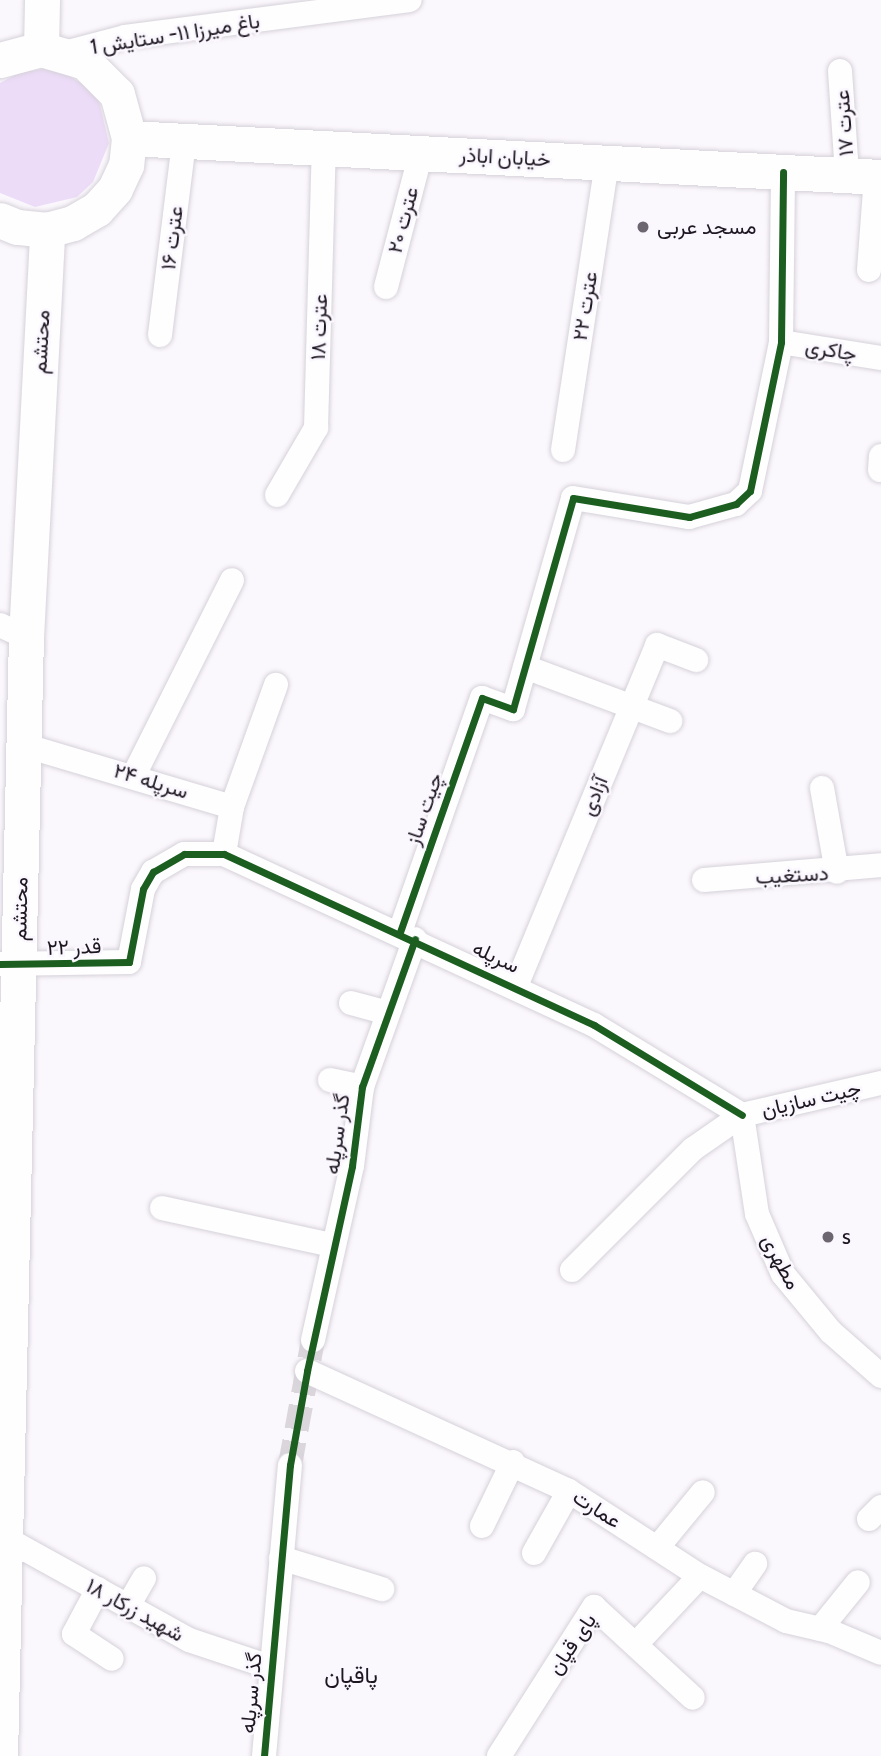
<!DOCTYPE html>
<html>
<head>
<meta charset="utf-8">
<style>
	body { margin:0 }
	#map { position:relative; width:881px; height:1756px; overflow:hidden; background:#fbf8fd; font-family:Cabin,Vazirmatn,sans-serif }
	div>[style] { position:absolute }
	.green>* { inset:0; background:#ecdcf8 }
	.street-tunnel>* { height:24px; margin-top:-12px; transform-origin:0; background:repeating-linear-gradient(90deg,#dad6dc 0 24px,transparent 0 36px) }
	.roads { filter:drop-shadow(0 0 2px #d6d1d9) drop-shadow(0 0 2px #d6d1d9) }
	.street>* { height:24px; margin:-12px; padding:0 12px; transform-origin:12px; border-radius:12px; background:#fefeff }
	.secondary>* { height:35px; margin:-17.5px; padding:0 17.5px; transform-origin:17.5px; border-radius:17.5px; background:#fefeff }
	.cycleway>* { height:7px; margin:-3.5px; padding:0 3.5px; transform-origin:3.5px; border-radius:3.5px; background:#1b5e20 }
	.dots>* { width:19px; height:19px; translate:-50% -50%; box-sizing:border-box; border:4px solid #fbf7fe; border-radius:50% }
	span { translate:-50% -50%; white-space:nowrap; text-align:center; line-height:1.15; -webkit-text-stroke:5px #fbf7fe; paint-order:stroke }
	.street-label { font-size:21px; color:#1d1722 }
	.poi-label { font-size:21px; color:#1d1722 }
	.left { translate:0 -50%; text-align:left }
	.neighbourhood-label { font-size:23px; color:#1d1722 }
</style>
</head>
<body>
<div id="map">
	<div class="green">
		<i style="clip-path:polygon(43px 69px,66px 74px,84px 85px,99px 101px,109px 143px,93px 182px,77px 197px,35px 207px,0 193px,0 83px,19px 73px)"></i>
	</div>
	<div class="street-tunnel">
		<i style="left:290px;top:1465px;width:127px;rotate:-79.6deg"></i>
	</div>
	<div class="roads">
		<div class="street">
			<i style="left:64px;top:53px;width:63px;rotate:-14.7deg"></i>
			<i style="left:125px;top:37px;width:287px;rotate:-7.4deg"></i>
			<i style="left:840px;top:71px;width:104px;rotate:86.1deg"></i>
			<i style="left:869px;top:270px;width:93px;rotate:-85.7deg"></i>
			<i style="left:386px;top:287px;width:138px;rotate:-75.4deg"></i>
			<i style="left:160px;top:335px;width:195px;rotate:-82.9deg"></i>
			<i style="left:781px;top:342px;width:101px;rotate:9.1deg"></i>
			<i style="left:563px;top:450px;width:290px;rotate:-81.3deg"></i>
			<i style="left:880px;top:470px;width:14px;rotate:-86deg"></i>
			<i style="left:277px;top:495px;width:78px;rotate:-59.8deg"></i>
			<i style="left:316px;top:428px;width:280px;rotate:-88.4deg"></i>
			<i style="left:0;top:625px;width:29px;rotate:25deg"></i>
			<i style="left:525px;top:667px;width:155px;rotate:20.4deg"></i>
			<i style="left:23px;top:745px;width:218px;rotate:16.5deg"></i>
			<i style="left:232px;top:807px;width:48px;rotate:99.7deg"></i>
			<i style="left:134px;top:775px;width:218px;rotate:-63.3deg"></i>
			<i style="left:822px;top:788px;width:85px;rotate:79.9deg"></i>
			<i style="left:232px;top:807px;width:130px;rotate:-70.2deg"></i>
			<i style="left:704px;top:880px;width:178px;rotate:-4.8deg"></i>
			<i style="left:400px;top:932px;width:248px;rotate:-70.7deg"></i>
			<i style="left:482px;top:698px;width:33px;rotate:20deg"></i>
			<i style="left:513px;top:709px;width:219px;rotate:-74.1deg"></i>
			<i style="left:573px;top:498px;width:118px;rotate:9.3deg"></i>
			<i style="left:689px;top:517px;width:49px;rotate:-15.5deg"></i>
			<i style="left:736px;top:504px;width:19px;rotate:-43deg"></i>
			<i style="left:750px;top:491px;width:152px;rotate:-78.2deg"></i>
			<i style="left:781px;top:342px;width:170px;rotate:-89.3deg"></i>
			<i style="left:0;top:964px;width:129px;rotate:-0.9deg"></i>
			<i style="left:129px;top:962px;width:74px;rotate:-79.1deg"></i>
			<i style="left:143px;top:889px;width:20px;rotate:-60deg"></i>
			<i style="left:153px;top:872px;width:36px;rotate:-30deg"></i>
			<i style="left:184px;top:854px;width:40px"></i>
			<i style="left:224px;top:854px;width:408px;rotate:24.8deg"></i>
			<i style="left:594px;top:1025px;width:173px;rotate:31.3deg"></i>
			<i style="left:516px;top:986px;width:369px;rotate:-67.5deg"></i>
			<i style="left:657px;top:645px;width:42px;rotate:21deg"></i>
			<i style="left:351px;top:1003px;width:38px;rotate:15deg"></i>
			<i style="left:330px;top:1080px;width:33px;rotate:12deg"></i>
			<i style="left:742px;top:1115px;width:100px;rotate:81.4deg"></i>
			<i style="left:757px;top:1214px;width:65px;rotate:66.6deg"></i>
			<i style="left:783px;top:1274px;width:75px;rotate:50.4deg"></i>
			<i style="left:831px;top:1332px;width:67px;rotate:41.3deg"></i>
			<i style="left:162px;top:1208px;width:174px;rotate:12.3deg"></i>
			<i style="left:572px;top:1270px;width:171px;rotate:-45deg"></i>
			<i style="left:693px;top:1149px;width:60px;rotate:-34.8deg"></i>
			<i style="left:742px;top:1115px;width:143px;rotate:-13deg"></i>
			<i style="left:313px;top:1340px;width:178px;rotate:-77.4deg"></i>
			<i style="left:352px;top:1166px;width:80px;rotate:-82.8deg"></i>
			<i style="left:362px;top:1087px;width:157px;rotate:-70.3deg"></i>
			<i style="left:307px;top:1371px;width:288px;rotate:24.6deg"></i>
			<i style="left:569px;top:1491px;width:156px;rotate:33deg"></i>
			<i style="left:700px;top:1576px;width:97px;rotate:27.6deg"></i>
			<i style="left:786px;top:1621px;width:44px;rotate:13.1deg"></i>
			<i style="left:829px;top:1631px;width:56px;rotate:22.9deg"></i>
			<i style="left:869px;top:1519px;width:17px;rotate:-45deg"></i>
			<i style="left:482px;top:1526px;width:71px;rotate:-64.2deg"></i>
			<i style="left:5px;top:1538px;width:210px;rotate:29deg"></i>
			<i style="left:189px;top:1640px;width:85px;rotate:18.4deg"></i>
			<i style="left:657px;top:1548px;width:72px;rotate:-50.6deg"></i>
			<i style="left:534px;top:1553px;width:71px;rotate:-60.6deg"></i>
			<i style="left:281px;top:1558px;width:106px;rotate:17.1deg"></i>
			<i style="left:98px;top:1589px;width:51px;rotate:118.1deg"></i>
			<i style="left:74px;top:1634px;width:45px;rotate:33.3deg"></i>
			<i style="left:734px;top:1594px;width:37px;rotate:-55deg"></i>
			<i style="left:128px;top:1606px;width:32px;rotate:-60deg"></i>
			<i style="left:820px;top:1629px;width:60px;rotate:-51deg"></i>
			<i style="left:636px;top:1644px;width:93px;rotate:-46.7deg"></i>
			<i style="left:264px;top:1756px;width:292px;rotate:-84.9deg"></i>
			<i style="left:499px;top:1756px;width:177px;rotate:-57.5deg"></i>
			<i style="left:594px;top:1607px;width:134px;rotate:42.6deg"></i>
		</div>
		<div class="secondary">
			<i style="left:41px;top:49px;width:49px;rotate:-88.8deg"></i>
			<i style="left:0;top:60px;width:42px;rotate:-15deg"></i>
			<i style="left:41px;top:49px;width:46px;rotate:16.5deg"></i>
			<i style="left:85px;top:62px;width:45px;rotate:45deg"></i>
			<i style="left:117px;top:94px;width:46px;rotate:74.7deg"></i>
			<i style="left:129px;top:138px;width:27px;rotate:96deg"></i>
			<i style="left:126px;top:165px;width:26px;rotate:115deg"></i>
			<i style="left:115px;top:189px;width:27px;rotate:132deg"></i>
			<i style="left:97px;top:209px;width:28px;rotate:150deg"></i>
			<i style="left:73px;top:223px;width:27px;rotate:165deg"></i>
			<i style="left:47px;top:230px;width:30px;rotate:-174deg"></i>
			<i style="left:17px;top:227px;width:18px;rotate:-158deg"></i>
			<i style="left:129px;top:138px;width:753px;rotate:2.97deg"></i>
			<i style="left:0;top:1756px;width:1119px;rotate:-88.67deg"></i>
			<i style="left:26px;top:637px;width:408px;rotate:-87deg"></i>
		</div>
	</div>
	<div class="cycleway">
		<i style="left:400px;top:932px;width:248px;rotate:-70.7deg"></i>
		<i style="left:482px;top:698px;width:33px;rotate:20deg"></i>
		<i style="left:513px;top:709px;width:219px;rotate:-74.1deg"></i>
		<i style="left:573px;top:498px;width:118px;rotate:9.3deg"></i>
		<i style="left:689px;top:517px;width:49px;rotate:-15.5deg"></i>
		<i style="left:736px;top:504px;width:19px;rotate:-43deg"></i>
		<i style="left:750px;top:491px;width:152px;rotate:-78.2deg"></i>
		<i style="left:781px;top:342px;width:170px;rotate:-89.3deg"></i>
		<i style="left:0;top:964px;width:129px;rotate:-0.9deg"></i>
		<i style="left:129px;top:962px;width:74px;rotate:-79.1deg"></i>
		<i style="left:143px;top:889px;width:20px;rotate:-60deg"></i>
		<i style="left:153px;top:872px;width:36px;rotate:-30deg"></i>
		<i style="left:184px;top:854px;width:40px"></i>
		<i style="left:224px;top:854px;width:408px;rotate:24.8deg"></i>
		<i style="left:594px;top:1025px;width:173px;rotate:31.3deg"></i>
		<i style="left:264px;top:1756px;width:292px;rotate:-84.9deg"></i>
		<i style="left:290px;top:1465px;width:96px;rotate:-79.7deg"></i>
		<i style="left:307px;top:1371px;width:210px;rotate:-77.6deg"></i>
		<i style="left:352px;top:1166px;width:80px;rotate:-82.8deg"></i>
		<i style="left:362px;top:1087px;width:157px;rotate:-70.3deg"></i>
	</div>
	<div class="dots">
		<i style="left:643px;top:227px;background:#6b666f"></i>
		<i style="left:828px;top:1237px;background:#6b666f"></i>
	</div>
	<div class="street-label">
		<span style="left:175px;top:34px;rotate:-9deg">باغ میرزا ۱۱- ستایش 1</span>
		<span style="left:844px;top:123px;rotate:-94deg">عترت ۱۷</span>
		<span style="left:505px;top:157px;rotate:3deg">خیابان اباذر</span>
		<span style="left:403px;top:220px;rotate:-75deg">عترت ۲۰</span>
		<span style="left:172px;top:238px;rotate:-83deg">عترت ۱۶</span>
		<span style="left:585px;top:306px;rotate:-81deg">عترت ۲۲</span>
		<span style="left:319px;top:327px;rotate:-88deg">عترت ۱۸</span>
		<span style="left:41px;top:342px;rotate:-87deg">محتشم</span>
		<span style="left:831px;top:350px;rotate:9deg">چاکری</span>
		<span style="left:151px;top:781px;rotate:17deg">سرپله ۲۴</span>
		<span style="left:594px;top:796px;rotate:-68deg">آزادی</span>
		<span style="left:424px;top:809px;rotate:-71deg">چیت ساز</span>
		<span style="left:792px;top:875px;rotate:-3deg">دستغیب</span>
		<span style="left:20px;top:909px;rotate:-89deg">محتشم</span>
		<span style="left:74px;top:947px;rotate:-2deg">قدر ۲۲</span>
		<span style="left:496px;top:957px;rotate:25deg">سرپله</span>
		<span style="left:811px;top:1099px;rotate:-13deg">چیت سازیان</span>
		<span style="left:337px;top:1134px;rotate:-82deg">گذر سرپله</span>
		<span style="left:781px;top:1262px;rotate:62deg">مطهری</span>
		<span style="left:597px;top:1509px;rotate:33deg">عمارت</span>
		<span style="left:135px;top:1610px;rotate:29deg">شهید زرکار ۱۸</span>
		<span style="left:572px;top:1644px;rotate:-56deg">پای قپان</span>
		<span style="left:251px;top:1693px;rotate:-85deg">گذر سرپله</span>
	</div>
	<div class="poi-label">
		<span class="left" style="left:657px;top:227px">مسجد عربی</span>
		<span class="left" style="left:842px;top:1237px">s</span>
	</div>
	<div class="neighbourhood-label">
		<span style="left:351px;top:1675px">پاقپان</span>
	</div>
</div>
</body>
</html>
